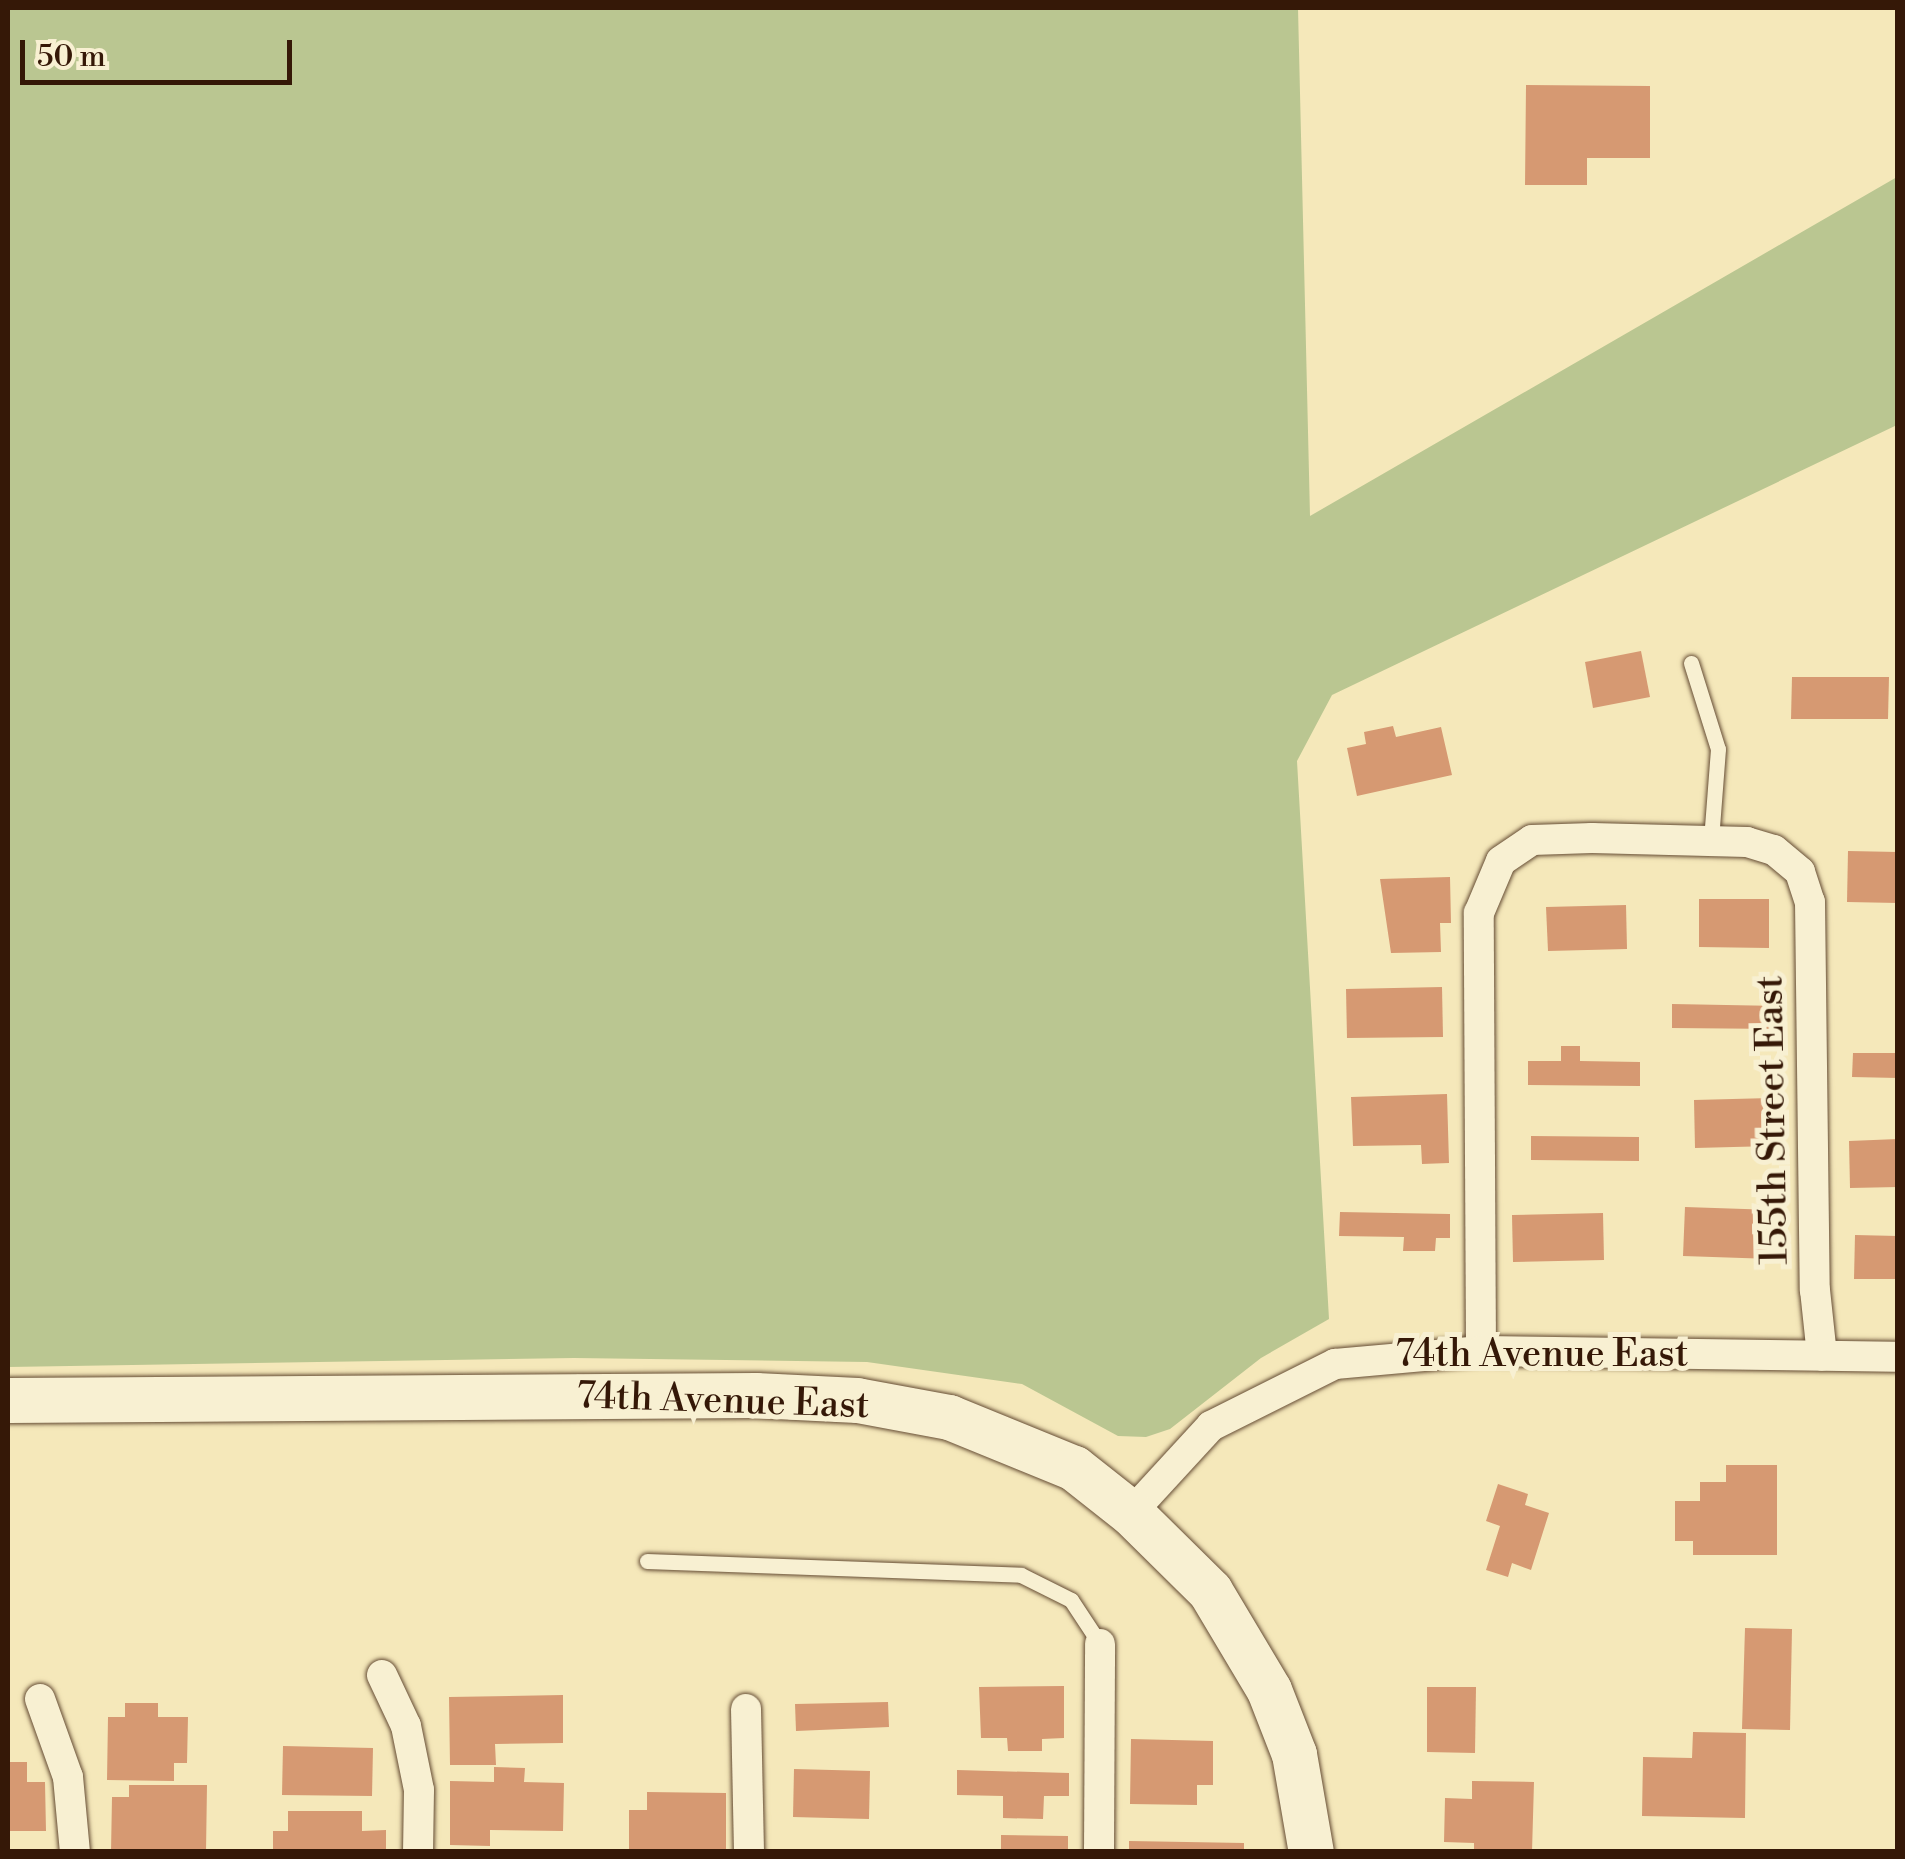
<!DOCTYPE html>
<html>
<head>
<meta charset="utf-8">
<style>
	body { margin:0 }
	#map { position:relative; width:1905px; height:1859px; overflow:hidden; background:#f5e8ba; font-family:"Libre Bodoni",serif }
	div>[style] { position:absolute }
	.green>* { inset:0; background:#bac691 }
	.building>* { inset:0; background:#d69972 }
	.roads { filter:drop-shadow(0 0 2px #654c34) drop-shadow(0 0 2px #654c34) }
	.lane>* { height:15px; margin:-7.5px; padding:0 7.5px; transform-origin:7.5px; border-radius:7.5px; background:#f8f0d2 }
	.street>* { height:30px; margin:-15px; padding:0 15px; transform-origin:15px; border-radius:15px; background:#f8f0d2 }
	.secondary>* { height:45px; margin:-22.5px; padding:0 22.5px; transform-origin:22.5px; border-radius:22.5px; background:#f8f0d2 }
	span { translate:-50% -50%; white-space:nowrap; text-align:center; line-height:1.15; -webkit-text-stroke:10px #f8f0d2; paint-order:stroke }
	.street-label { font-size:38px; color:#351807 }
	.frame { position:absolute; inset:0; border:10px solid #351807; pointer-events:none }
	.scale { position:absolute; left:20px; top:40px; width:272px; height:45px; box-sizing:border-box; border:5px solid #351807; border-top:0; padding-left:12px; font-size:30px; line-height:35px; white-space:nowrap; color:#351807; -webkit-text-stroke:8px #f8f0d2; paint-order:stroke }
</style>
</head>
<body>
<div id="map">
	<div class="green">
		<i style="clip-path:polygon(8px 8px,1298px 8px,1310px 516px,1897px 177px,1897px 425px,1332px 695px,1297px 761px,1329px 1319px,1261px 1358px,1170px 1429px,1146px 1437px,1118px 1436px,1022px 1384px,867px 1362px,574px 1358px,8px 1367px)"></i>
	</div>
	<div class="building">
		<i style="clip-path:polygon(1526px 85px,1650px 86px,1650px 158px,1587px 158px,1587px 185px,1525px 185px)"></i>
		<i style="clip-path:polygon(1641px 651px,1650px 697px,1593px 708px,1585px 662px)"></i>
		<i style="clip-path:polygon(1792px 677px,1889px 677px,1888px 719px,1791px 719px)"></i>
		<i style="clip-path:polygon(1393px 726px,1396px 737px,1441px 727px,1452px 775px,1357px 796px,1347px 748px,1366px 744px,1364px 732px)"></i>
		<i style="clip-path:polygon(1848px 851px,1898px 852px,1898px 903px,1847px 902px)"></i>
		<i style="clip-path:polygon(1450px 877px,1451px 923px,1440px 923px,1441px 952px,1391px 953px,1380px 879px)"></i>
		<i style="clip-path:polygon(1699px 899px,1769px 899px,1769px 948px,1699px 947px)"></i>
		<i style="clip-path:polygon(1626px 905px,1627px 949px,1548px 951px,1546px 907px)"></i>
		<i style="clip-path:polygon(1442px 987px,1443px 1037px,1347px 1038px,1346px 989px)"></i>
		<i style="clip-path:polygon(1672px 1004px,1783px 1006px,1783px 1029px,1672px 1028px)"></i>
		<i style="clip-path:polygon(1561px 1046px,1580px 1046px,1580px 1061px,1640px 1062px,1640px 1086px,1528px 1085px,1528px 1061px,1561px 1061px)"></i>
		<i style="clip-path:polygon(1853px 1053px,1898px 1053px,1898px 1078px,1852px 1077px)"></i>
		<i style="clip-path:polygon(1447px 1094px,1449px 1163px,1422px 1164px,1421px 1145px,1353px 1146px,1351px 1097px)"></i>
		<i style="clip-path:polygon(1771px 1098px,1772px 1146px,1695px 1148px,1694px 1100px)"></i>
		<i style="clip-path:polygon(1531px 1136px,1639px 1137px,1639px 1161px,1531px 1160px)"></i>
		<i style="clip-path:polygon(1898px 1139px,1898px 1187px,1850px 1188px,1849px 1141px)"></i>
		<i style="clip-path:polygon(1685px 1207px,1774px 1210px,1772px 1259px,1683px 1256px)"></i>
		<i style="clip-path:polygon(1340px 1212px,1450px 1214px,1450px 1238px,1436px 1238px,1435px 1251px,1403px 1251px,1404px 1237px,1339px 1236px)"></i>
		<i style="clip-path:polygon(1603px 1213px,1604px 1260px,1513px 1262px,1512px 1215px)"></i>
		<i style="clip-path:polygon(1855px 1235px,1898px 1236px,1898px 1279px,1854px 1279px)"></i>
		<i style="clip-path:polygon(1726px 1465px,1777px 1465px,1777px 1555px,1693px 1555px,1693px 1541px,1675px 1541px,1675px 1501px,1700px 1501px,1700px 1482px,1726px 1482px)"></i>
		<i style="clip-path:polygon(1498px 1484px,1528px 1494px,1525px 1505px,1549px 1513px,1531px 1570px,1512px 1563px,1508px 1577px,1486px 1570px,1500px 1526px,1486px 1521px)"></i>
		<i style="clip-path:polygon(1745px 1628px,1792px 1629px,1790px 1730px,1742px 1729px)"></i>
		<i style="clip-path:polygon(1064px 1686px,1064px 1738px,1042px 1739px,1042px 1751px,1008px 1751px,1007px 1738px,981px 1738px,979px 1687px)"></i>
		<i style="clip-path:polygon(1427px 1687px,1476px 1687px,1475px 1753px,1427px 1752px)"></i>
		<i style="clip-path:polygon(563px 1695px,563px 1743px,495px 1744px,496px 1765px,450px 1765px,449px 1697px)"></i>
		<i style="clip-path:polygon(888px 1702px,889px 1727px,796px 1731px,795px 1704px)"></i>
		<i style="clip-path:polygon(125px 1703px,158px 1703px,158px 1717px,188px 1717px,187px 1763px,174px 1763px,174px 1781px,107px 1780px,108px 1717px,125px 1717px)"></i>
		<i style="clip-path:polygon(1693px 1732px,1746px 1733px,1745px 1818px,1642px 1816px,1643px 1757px,1692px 1758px)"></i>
		<i style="clip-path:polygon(1131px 1739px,1213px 1741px,1213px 1785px,1197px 1785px,1197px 1805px,1130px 1804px)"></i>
		<i style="clip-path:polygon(283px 1746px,373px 1748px,372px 1796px,282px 1795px)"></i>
		<i style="clip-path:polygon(8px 1762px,27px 1762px,27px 1782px,45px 1782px,46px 1831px,8px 1831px)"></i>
		<i style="clip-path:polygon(494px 1767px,525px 1768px,524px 1782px,564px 1783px,563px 1831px,490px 1830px,490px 1846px,450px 1845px,450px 1781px,494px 1782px)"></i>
		<i style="clip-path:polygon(794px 1769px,870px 1771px,869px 1819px,793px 1817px)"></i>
		<i style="clip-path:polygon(957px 1770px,1069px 1773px,1069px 1796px,1044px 1796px,1043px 1819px,1003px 1818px,1003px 1796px,957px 1795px)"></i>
		<i style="clip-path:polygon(1472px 1781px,1534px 1782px,1532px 1852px,1474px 1852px,1474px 1843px,1444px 1842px,1445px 1798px,1472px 1799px)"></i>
		<i style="clip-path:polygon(129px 1785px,207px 1785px,206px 1852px,111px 1852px,112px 1797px,129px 1797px)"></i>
		<i style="clip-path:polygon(647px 1792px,726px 1793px,726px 1852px,629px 1852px,629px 1810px,647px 1810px)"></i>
		<i style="clip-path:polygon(288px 1811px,362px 1811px,362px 1831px,386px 1830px,386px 1852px,273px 1852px,273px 1831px,288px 1831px)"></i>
		<i style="clip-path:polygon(1001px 1835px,1068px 1836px,1068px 1852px,1001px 1852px)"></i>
		<i style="clip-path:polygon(1129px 1841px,1244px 1843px,1244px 1852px,1129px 1852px)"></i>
	</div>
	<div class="roads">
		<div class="lane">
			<i style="left:1691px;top:663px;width:90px;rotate:72.6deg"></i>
			<i style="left:1718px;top:749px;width:92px;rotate:94.4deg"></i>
			<i style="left:647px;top:1561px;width:374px;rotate:2.1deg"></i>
			<i style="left:1021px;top:1575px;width:56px;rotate:26.6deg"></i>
			<i style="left:1071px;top:1600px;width:53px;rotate:56.6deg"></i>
		</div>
		<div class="street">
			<i style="left:1481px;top:1351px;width:438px;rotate:-90.3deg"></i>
			<i style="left:1479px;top:913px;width:56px;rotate:-67.1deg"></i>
			<i style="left:1501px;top:861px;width:37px;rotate:-34deg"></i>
			<i style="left:1532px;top:840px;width:60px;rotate:-1.9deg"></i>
			<i style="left:1592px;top:838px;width:155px;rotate:1.5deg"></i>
			<i style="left:1747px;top:842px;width:28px;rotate:17deg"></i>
			<i style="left:1774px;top:850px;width:34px;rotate:40deg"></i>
			<i style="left:1800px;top:872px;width:32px;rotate:72deg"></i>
			<i style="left:1810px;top:902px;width:388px;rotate:89.3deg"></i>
			<i style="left:1815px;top:1290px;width:66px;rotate:83.9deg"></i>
			<i style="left:1131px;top:1513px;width:118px;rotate:-47.4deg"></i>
			<i style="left:1211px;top:1426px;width:139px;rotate:-26.6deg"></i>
			<i style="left:1335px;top:1364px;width:147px;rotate:-5.1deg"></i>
			<i style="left:1481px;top:1351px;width:417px;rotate:0.8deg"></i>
			<i style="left:382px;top:1675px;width:56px;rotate:64.8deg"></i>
			<i style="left:406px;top:1726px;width:65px;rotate:78.5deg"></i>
			<i style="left:419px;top:1790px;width:62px;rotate:90.9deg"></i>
			<i style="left:40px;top:1699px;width:83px;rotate:70.3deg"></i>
			<i style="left:68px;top:1777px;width:75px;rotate:84.7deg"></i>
			<i style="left:746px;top:1709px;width:143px;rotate:88.8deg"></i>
			<i style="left:1099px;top:1852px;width:208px;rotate:-89.7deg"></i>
		</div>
		<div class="secondary">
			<i style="left:8px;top:1400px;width:748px;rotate:-0.38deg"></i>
			<i style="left:756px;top:1395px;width:101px;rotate:2.8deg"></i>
			<i style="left:857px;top:1400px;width:94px;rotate:10.5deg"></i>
			<i style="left:949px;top:1417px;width:135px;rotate:22.2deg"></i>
			<i style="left:1074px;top:1468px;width:73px;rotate:38.3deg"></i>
			<i style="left:1131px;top:1513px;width:111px;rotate:44.6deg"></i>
			<i style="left:1210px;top:1591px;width:115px;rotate:59.2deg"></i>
			<i style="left:1269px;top:1690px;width:69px;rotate:68.7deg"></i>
			<i style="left:1294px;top:1754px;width:99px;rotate:80.2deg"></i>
		</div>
	</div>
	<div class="street-label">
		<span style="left:1773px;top:1120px;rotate:-91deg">155th Street East</span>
		<span style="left:1542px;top:1355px">74th Avenue East</span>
		<span style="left:723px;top:1401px;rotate:2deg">74th Avenue East</span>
	</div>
	<div class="frame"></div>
	<div class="scale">50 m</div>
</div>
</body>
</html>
